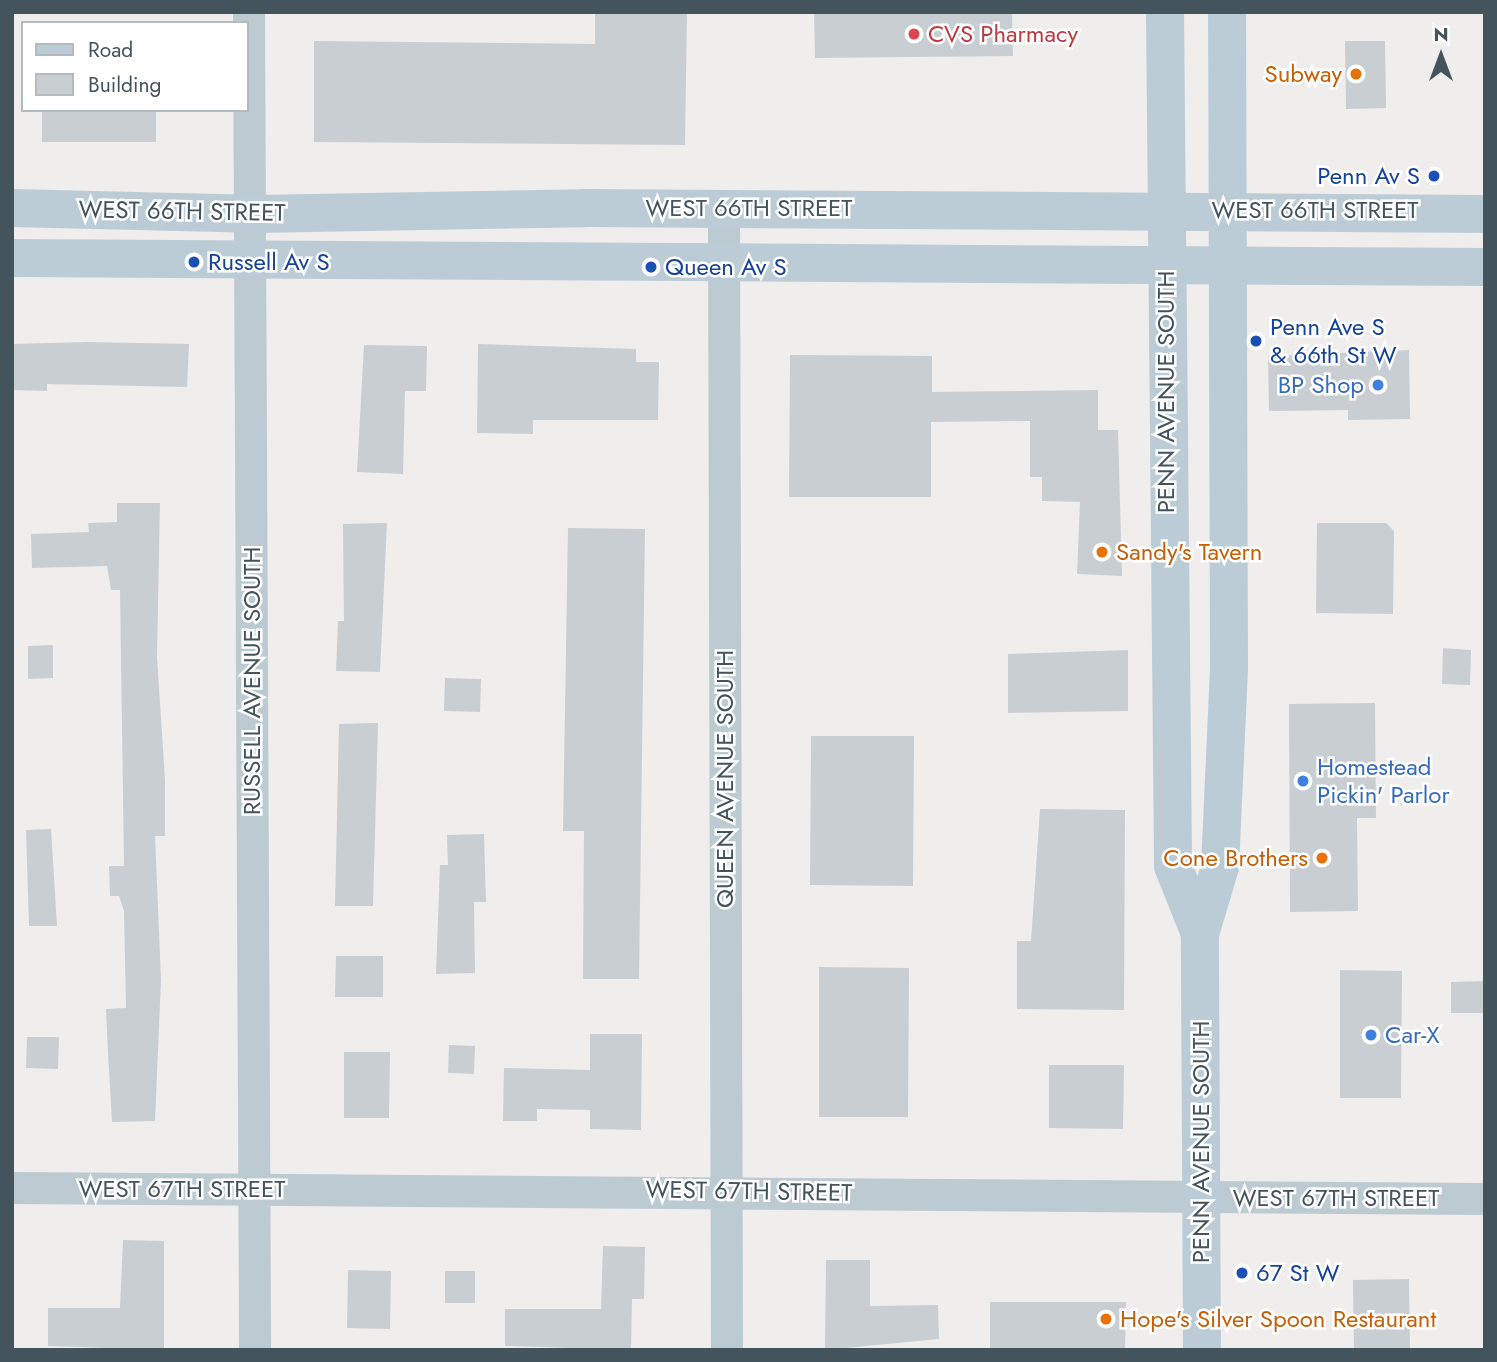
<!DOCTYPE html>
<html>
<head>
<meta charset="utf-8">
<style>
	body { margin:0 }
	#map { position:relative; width:1497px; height:1362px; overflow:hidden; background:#f0eded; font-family:Jost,sans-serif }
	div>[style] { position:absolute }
	.building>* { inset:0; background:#c9ced3 }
	.minor>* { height:32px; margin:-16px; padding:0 16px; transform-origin:16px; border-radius:16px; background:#bccad1 }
	.secondary>* { height:38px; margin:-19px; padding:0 19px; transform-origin:19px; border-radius:19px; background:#bcccd6 }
	.dots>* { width:19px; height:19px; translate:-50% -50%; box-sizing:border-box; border:4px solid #fff; border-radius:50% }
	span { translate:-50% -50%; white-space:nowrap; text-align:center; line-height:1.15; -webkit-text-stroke:5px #fff; paint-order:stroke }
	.health-label { font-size:24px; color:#be3a42 }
	.left { translate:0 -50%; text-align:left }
	.food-label { font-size:24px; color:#c56008 }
	.right { translate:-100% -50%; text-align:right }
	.transit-label { font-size:24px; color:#164399 }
	.street-label { font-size:24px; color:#44545c }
	.shop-label { font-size:24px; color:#366cbe }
	.frame { position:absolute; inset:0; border:14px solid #44545c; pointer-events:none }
	.legend { position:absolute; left:21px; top:21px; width:228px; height:91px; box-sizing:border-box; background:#fff; border:2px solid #b4bbbe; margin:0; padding:9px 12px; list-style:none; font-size:21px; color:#44545c }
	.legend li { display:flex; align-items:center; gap:14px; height:35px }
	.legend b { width:35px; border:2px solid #b4bbbe }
	.north { position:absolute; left:1406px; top:21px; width:70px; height:70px; -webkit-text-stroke:5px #fff; paint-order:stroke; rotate:0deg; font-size:19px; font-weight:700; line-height:28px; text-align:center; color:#44545c }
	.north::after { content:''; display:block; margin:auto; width:24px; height:32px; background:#44545c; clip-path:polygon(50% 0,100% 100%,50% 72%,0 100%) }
</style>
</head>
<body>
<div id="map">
	<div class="building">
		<i style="clip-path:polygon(595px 12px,687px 12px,685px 145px,314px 142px,314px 41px,595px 44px)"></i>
		<i style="clip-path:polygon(814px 12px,1012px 12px,1013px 56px,815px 58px)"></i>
		<i style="clip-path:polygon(1345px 41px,1385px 41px,1386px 108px,1346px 109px)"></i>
		<i style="clip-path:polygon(42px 110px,156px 110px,156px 142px,42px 142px)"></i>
		<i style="clip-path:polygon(88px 342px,189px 344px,187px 387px,47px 384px,47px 391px,12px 390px,12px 344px)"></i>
		<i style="clip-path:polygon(478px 344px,636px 349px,636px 362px,659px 362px,658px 420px,533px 420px,533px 434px,477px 433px)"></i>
		<i style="clip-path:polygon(364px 345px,427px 346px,426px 391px,405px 391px,403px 474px,357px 472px)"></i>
		<i style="clip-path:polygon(1409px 350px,1410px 419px,1348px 420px,1348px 410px,1269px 411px,1268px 356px)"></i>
		<i style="clip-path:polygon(790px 355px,932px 356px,932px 392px,1098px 390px,1098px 430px,1118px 430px,1122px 576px,1077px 574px,1080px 502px,1042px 501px,1042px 477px,1030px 477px,1030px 421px,931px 422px,931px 497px,789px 497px)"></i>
		<i style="clip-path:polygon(117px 503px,160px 503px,157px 657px,165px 780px,165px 836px,155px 836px,161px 980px,155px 1121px,112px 1122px,108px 1053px,106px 1009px,126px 1008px,124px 911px,119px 896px,110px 896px,109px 866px,124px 866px,120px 590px,111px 590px,107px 566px,32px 568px,31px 534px,89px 532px,88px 523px,117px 522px)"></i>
		<i style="clip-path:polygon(387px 523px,380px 672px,336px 671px,338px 621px,344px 621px,343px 524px)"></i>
		<i style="clip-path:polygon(1317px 523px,1386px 523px,1394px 531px,1393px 614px,1316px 613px)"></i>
		<i style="clip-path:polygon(568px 528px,645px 529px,639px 979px,583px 979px,584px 831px,563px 831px)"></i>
		<i style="clip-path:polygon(53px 645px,53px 678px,28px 679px,28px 646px)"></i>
		<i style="clip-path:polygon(1443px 648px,1471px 650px,1470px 685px,1442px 684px)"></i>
		<i style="clip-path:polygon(1128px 650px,1128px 711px,1008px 713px,1008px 654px)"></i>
		<i style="clip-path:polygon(445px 678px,481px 679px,480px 712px,444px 711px)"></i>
		<i style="clip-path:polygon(1375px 703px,1376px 818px,1357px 818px,1358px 911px,1290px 912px,1289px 704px)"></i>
		<i style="clip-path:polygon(378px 723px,373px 906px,335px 906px,339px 724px)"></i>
		<i style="clip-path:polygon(811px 736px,914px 736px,913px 886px,810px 885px)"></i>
		<i style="clip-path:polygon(1040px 809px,1125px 810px,1124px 1010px,1017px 1009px,1017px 941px,1031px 941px)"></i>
		<i style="clip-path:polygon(51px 829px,57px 926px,29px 926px,26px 830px)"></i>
		<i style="clip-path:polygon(484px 834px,486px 902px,474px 902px,475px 973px,436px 974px,440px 865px,448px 865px,447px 835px)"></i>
		<i style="clip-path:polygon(336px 956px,383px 956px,383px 997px,335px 997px)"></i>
		<i style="clip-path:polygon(819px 967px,909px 968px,908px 1117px,819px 1117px)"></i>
		<i style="clip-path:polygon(1340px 970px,1402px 971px,1401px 1098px,1340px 1098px)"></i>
		<i style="clip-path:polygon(1485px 981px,1485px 1013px,1451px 1013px,1451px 982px)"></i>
		<i style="clip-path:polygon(590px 1034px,642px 1034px,641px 1130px,590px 1129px,590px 1110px,537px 1109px,537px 1121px,503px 1121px,504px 1068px,590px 1070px)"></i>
		<i style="clip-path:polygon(27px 1037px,59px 1037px,58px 1069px,26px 1068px)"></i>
		<i style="clip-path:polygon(449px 1045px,475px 1046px,474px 1074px,448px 1073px)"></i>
		<i style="clip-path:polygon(344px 1052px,390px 1052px,389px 1118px,344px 1118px)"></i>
		<i style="clip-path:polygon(1049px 1065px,1124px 1065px,1123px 1129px,1049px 1128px)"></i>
		<i style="clip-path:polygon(123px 1240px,164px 1241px,164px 1350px,48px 1346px,48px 1308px,120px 1308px)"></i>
		<i style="clip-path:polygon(603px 1246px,645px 1247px,644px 1299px,632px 1299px,631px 1350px,505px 1346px,505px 1309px,601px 1309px)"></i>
		<i style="clip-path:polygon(826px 1260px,870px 1260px,870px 1306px,938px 1305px,939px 1339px,825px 1350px)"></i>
		<i style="clip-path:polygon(348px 1270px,391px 1271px,390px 1329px,347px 1328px)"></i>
		<i style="clip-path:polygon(445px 1271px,475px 1271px,475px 1303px,445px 1303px)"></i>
		<i style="clip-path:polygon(1409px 1279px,1410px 1350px,1354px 1350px,1353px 1280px)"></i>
		<i style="clip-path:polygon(990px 1302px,1126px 1302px,1125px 1350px,990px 1350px)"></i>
	</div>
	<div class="minor">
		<i style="left:249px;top:12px;width:1338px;rotate:89.74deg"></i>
		<i style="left:724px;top:208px;width:1142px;rotate:89.85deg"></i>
		<i style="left:12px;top:1188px;width:1473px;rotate:0.43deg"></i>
	</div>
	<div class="secondary">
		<i style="left:1165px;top:12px;width:854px;rotate:89.46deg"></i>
		<i style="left:1173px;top:866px;width:73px;rotate:68.3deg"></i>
		<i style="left:12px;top:208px;width:238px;rotate:1.4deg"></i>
		<i style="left:250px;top:214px;width:336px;rotate:-1deg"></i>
		<i style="left:586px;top:208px;width:899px;rotate:0.38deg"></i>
		<i style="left:12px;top:258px;width:1473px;rotate:0.35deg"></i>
		<i style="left:1202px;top:1350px;width:416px;rotate:-90.3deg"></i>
		<i style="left:1200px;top:934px;width:70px;rotate:-73.4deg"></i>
		<i style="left:1220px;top:867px;width:200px;rotate:-87.4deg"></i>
		<i style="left:1229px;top:667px;width:655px;rotate:-90.17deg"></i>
	</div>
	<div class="dots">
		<i style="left:914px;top:34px;background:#e0444e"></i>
		<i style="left:1356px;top:74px;background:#e8710a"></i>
		<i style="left:1434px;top:176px;background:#1a4fb4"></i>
		<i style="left:194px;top:262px;background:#1a4fb4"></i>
		<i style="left:651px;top:267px;background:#1a4fb4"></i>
		<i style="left:1256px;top:341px;background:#1a4fb4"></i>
		<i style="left:1378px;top:385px;background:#3f7fe0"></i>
		<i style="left:1102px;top:552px;background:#e8710a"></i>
		<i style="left:1303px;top:781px;background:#3f7fe0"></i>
		<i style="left:1322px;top:858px;background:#e8710a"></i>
		<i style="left:1371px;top:1035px;background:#3f7fe0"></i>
		<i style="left:1242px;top:1273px;background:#1a4fb4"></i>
		<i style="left:1106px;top:1319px;background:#e8710a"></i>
	</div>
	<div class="health-label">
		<span class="left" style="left:928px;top:34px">CVS Pharmacy</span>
	</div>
	<div class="food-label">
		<span class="right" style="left:1342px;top:74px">Subway</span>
		<span class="left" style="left:1116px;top:552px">Sandy's Tavern</span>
		<span class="right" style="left:1308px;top:858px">Cone Brothers</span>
		<span class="left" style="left:1120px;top:1319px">Hope's Silver Spoon Restaurant</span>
	</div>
	<div class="transit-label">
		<span class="right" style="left:1420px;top:176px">Penn Av S</span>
		<span class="left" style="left:208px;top:262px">Russell Av S</span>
		<span class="left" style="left:665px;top:267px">Queen Av S</span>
		<span class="left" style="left:1270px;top:341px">Penn Ave S<br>&amp; 66th St W</span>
		<span class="left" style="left:1256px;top:1273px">67 St W</span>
	</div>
	<div class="street-label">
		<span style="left:749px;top:208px">WEST 66TH STREET</span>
		<span style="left:1315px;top:210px">WEST 66TH STREET</span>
		<span style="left:182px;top:211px;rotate:1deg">WEST 66TH STREET</span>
		<span style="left:1166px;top:392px;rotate:-90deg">PENN AVENUE SOUTH</span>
		<span style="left:252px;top:681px;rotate:-90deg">RUSSELL AVENUE SOUTH</span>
		<span style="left:725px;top:779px;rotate:-90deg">QUEEN AVENUE SOUTH</span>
		<span style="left:1201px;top:1142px;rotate:-90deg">PENN AVENUE SOUTH</span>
		<span style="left:182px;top:1189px">WEST 67TH STREET</span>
		<span style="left:749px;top:1191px;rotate:1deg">WEST 67TH STREET</span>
		<span style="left:1336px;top:1198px">WEST 67TH STREET</span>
	</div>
	<div class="shop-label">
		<span class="right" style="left:1364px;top:385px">BP Shop</span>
		<span class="left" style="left:1317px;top:781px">Homestead<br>Pickin' Parlor</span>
		<span class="left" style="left:1385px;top:1035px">Car-X</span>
	</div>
	<div class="frame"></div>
	<ul class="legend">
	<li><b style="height:9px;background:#bcccd6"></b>Road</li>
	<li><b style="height:19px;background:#c9ced3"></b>Building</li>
	</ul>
	<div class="north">N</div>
</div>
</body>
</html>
